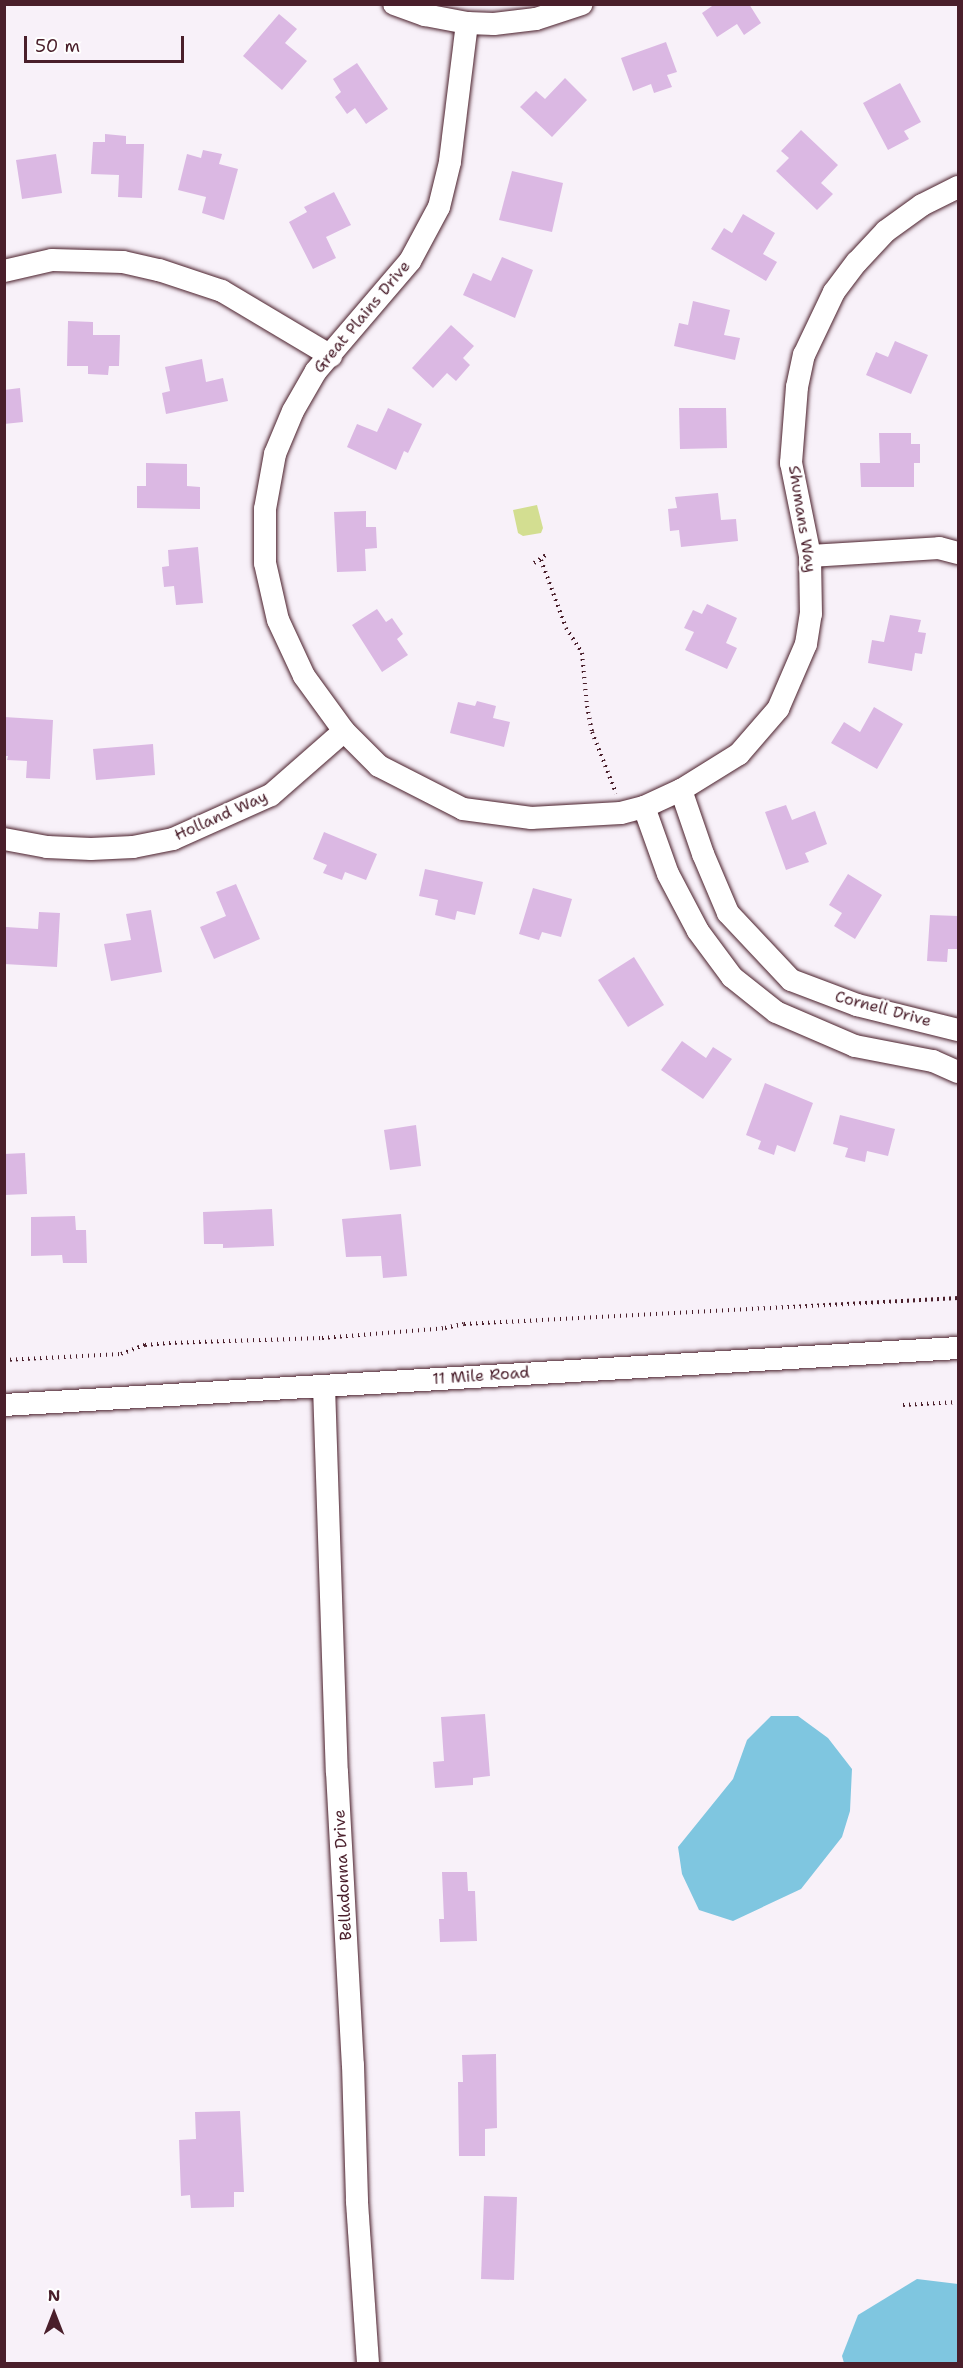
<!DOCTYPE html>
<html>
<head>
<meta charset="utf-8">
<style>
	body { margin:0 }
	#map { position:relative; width:963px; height:2368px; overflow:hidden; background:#f8f1f9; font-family:"Shantell Sans",sans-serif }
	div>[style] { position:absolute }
	.green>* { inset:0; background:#d3de91 }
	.water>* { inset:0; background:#7fc6e0 }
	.building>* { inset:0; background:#dbb8e3 }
	.path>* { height:4px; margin-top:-2px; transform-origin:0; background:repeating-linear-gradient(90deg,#4a1f2b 0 1.5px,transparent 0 6px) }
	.roads { filter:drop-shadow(0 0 2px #4a1f2b) drop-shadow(0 0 2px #4a1f2b) }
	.minor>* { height:22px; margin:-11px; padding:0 11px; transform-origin:11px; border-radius:11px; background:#fff }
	span { translate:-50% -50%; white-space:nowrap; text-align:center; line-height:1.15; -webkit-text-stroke:4.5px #fff; paint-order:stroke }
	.street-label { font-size:16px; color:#4a1f2b }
	.frame { position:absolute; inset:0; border:6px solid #4a1f2b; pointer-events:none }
	.north { position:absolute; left:24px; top:2284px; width:60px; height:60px; -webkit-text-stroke:4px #fff; paint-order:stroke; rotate:0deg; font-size:16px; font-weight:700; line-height:24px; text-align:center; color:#4a1f2b }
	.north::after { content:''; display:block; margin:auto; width:21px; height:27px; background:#4a1f2b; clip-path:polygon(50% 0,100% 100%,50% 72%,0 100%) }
	.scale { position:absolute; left:24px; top:36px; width:160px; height:27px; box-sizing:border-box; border:3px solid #4a1f2b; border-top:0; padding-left:8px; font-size:18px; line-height:21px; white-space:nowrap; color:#4a1f2b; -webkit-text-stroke:4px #fff; paint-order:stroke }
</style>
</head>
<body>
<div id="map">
	<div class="green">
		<i style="clip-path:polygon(537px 505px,543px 528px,541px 533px,523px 536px,518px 533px,513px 510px)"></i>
	</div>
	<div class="water">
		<i style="clip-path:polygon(771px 1716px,798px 1716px,828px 1738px,852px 1769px,850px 1811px,842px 1837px,801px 1889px,733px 1921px,699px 1910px,682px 1874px,678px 1847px,733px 1779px,747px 1740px)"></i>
		<i style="clip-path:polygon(917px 2279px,958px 2284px,958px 2363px,844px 2363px,842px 2356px,858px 2315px)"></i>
	</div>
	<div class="building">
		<i style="clip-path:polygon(715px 4px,749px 4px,761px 23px,744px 35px,737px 24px,717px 37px,702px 13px)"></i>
		<i style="clip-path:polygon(279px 14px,297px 29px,285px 43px,307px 61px,282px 90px,243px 56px)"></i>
		<i style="clip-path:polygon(666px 42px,677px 72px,667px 75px,672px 87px,654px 93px,651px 84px,633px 91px,621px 58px)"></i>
		<i style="clip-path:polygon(357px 63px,388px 109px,366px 124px,355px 108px,347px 114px,335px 97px,341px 92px,333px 79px)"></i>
		<i style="clip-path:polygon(565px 78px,587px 100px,552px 137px,520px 107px,536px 91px,545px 99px)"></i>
		<i style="clip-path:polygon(900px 83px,921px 122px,904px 131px,909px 139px,888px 150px,863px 103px)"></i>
		<i style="clip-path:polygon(801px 130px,838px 165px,821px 183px,833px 194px,817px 210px,776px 171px,789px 158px,781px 151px)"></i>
		<i style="clip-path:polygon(105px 134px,126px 136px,126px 144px,144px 144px,142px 198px,118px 197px,119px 175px,91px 174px,93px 142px,105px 142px)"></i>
		<i style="clip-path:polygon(203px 150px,222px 154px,219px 164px,238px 169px,224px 220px,202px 213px,206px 197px,178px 190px,187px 154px,201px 158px)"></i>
		<i style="clip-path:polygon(56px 154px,62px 193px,22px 199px,16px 160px)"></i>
		<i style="clip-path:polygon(512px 171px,563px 183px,552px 232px,499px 220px)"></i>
		<i style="clip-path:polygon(334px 192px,351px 225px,326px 237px,336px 258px,313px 269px,289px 222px,307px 212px,304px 207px)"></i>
		<i style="clip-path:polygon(743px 214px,775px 233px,763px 254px,777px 262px,766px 281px,711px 249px,724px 228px,732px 233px)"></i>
		<i style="clip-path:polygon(502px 257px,533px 270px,515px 318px,463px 295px,473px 273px,491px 281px)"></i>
		<i style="clip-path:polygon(693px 301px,730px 310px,724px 335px,740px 338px,735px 360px,674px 346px,679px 323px,688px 325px)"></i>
		<i style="clip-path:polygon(68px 321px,93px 322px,93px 335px,120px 335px,119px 366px,109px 366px,108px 375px,88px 374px,88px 366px,67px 366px)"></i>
		<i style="clip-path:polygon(451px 325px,474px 346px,463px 358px,470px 365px,456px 381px,447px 373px,433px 388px,412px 368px)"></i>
		<i style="clip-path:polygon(895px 341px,928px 355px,911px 394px,866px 375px,876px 352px,888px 357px)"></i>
		<i style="clip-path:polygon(202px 359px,206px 382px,223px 378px,228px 401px,166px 414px,162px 393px,170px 391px,165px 367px)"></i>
		<i style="clip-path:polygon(20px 388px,23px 422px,4px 424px,4px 390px)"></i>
		<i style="clip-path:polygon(388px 408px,422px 424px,408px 453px,404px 451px,396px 470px,347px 447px,357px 424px,377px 432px)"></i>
		<i style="clip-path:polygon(679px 408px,726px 408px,727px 448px,680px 449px)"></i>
		<i style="clip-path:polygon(879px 433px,911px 433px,911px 444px,920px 444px,920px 463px,914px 463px,914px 487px,861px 487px,860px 463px,880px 463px)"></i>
		<i style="clip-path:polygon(146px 463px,187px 464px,187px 486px,200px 487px,200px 509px,137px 508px,137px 486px,146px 486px)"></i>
		<i style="clip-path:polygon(718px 493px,721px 520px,736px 519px,738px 541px,681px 547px,679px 530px,670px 531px,668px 509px,677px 508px,675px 497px)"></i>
		<i style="clip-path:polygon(366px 511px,366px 527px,376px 527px,377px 548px,365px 549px,366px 571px,337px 572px,334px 512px)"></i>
		<i style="clip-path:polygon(198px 547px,203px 603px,176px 605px,174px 586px,164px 587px,162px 567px,169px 566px,168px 550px)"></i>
		<i style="clip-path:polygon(707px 604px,737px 618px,726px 643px,737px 648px,727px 669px,685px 650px,694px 632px,684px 628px,693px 610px,702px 614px)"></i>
		<i style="clip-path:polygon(377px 609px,386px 622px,392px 618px,403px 634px,397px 639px,408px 655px,382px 672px,352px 625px)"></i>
		<i style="clip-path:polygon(890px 615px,921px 620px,918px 632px,926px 633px,922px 654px,915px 653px,912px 671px,868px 663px,872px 640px,884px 642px)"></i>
		<i style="clip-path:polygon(477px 701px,496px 706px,493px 718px,510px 722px,504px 747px,450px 733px,458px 702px,475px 706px)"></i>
		<i style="clip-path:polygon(874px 707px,903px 724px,877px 769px,831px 743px,844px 722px,860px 732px)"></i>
		<i style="clip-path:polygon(4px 717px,53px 720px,50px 779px,26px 778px,27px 761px,7px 760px,8px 756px,4px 756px)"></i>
		<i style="clip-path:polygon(153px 744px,155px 775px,96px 780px,93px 749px)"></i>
		<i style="clip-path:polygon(786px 805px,792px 820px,815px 811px,827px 844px,805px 853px,809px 862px,786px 870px,765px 812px)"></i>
		<i style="clip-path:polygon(324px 832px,377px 854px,366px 880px,345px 872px,342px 880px,323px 873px,327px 865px,313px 859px)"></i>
		<i style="clip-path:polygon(425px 869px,483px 882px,475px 915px,457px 911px,455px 920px,435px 915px,438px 900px,419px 896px)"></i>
		<i style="clip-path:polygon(848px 874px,882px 895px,855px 939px,834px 926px,842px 913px,829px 905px)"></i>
		<i style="clip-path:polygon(236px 884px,260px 939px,214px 959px,200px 927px,226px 916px,216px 892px)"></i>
		<i style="clip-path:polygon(533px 888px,572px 899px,561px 937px,542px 932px,539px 940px,519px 934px)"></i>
		<i style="clip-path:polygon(151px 910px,162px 972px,111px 981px,104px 944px,131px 940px,126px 914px)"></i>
		<i style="clip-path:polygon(39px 912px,60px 913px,57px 967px,4px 964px,6px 927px,38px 929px)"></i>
		<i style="clip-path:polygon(930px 915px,958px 916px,958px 949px,948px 949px,947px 962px,927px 961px)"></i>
		<i style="clip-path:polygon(634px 957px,664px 1005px,628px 1027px,598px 980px)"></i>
		<i style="clip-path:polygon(682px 1041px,706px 1058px,713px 1047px,732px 1059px,703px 1099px,661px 1070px)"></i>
		<i style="clip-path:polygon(765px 1083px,813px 1103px,795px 1152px,777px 1145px,774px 1155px,758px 1149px,761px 1141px,746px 1135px)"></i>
		<i style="clip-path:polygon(840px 1115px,895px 1129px,888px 1156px,867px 1151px,865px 1162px,845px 1157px,848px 1148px,833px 1144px)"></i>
		<i style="clip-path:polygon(416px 1125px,421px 1166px,390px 1170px,384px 1130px)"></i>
		<i style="clip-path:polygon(25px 1153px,27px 1194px,4px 1195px,4px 1154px)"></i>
		<i style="clip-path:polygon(272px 1209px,274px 1246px,223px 1248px,223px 1244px,204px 1244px,203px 1212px)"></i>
		<i style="clip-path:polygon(401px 1214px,407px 1276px,383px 1278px,381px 1256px,346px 1257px,342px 1219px)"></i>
		<i style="clip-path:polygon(75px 1216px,76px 1230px,86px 1230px,87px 1263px,63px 1263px,62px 1255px,31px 1256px,31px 1217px)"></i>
		<i style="clip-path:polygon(485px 1714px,490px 1776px,473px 1778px,473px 1785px,435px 1788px,433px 1762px,444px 1761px,441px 1717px)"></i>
		<i style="clip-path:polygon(442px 1872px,467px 1872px,468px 1891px,475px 1891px,477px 1941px,440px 1942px,439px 1919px,444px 1919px)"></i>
		<i style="clip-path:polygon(496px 2054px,497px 2128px,485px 2129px,485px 2156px,459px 2156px,458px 2082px,463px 2082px,462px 2055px)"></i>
		<i style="clip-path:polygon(240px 2111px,244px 2192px,234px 2192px,234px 2207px,191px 2208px,190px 2195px,181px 2196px,179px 2140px,196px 2139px,195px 2112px)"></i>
		<i style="clip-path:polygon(484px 2196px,517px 2197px,514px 2280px,481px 2279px)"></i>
	</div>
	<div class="path">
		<i style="left:541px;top:560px;width:72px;rotate:69.8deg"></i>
		<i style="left:566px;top:628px;width:30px;rotate:57deg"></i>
		<i style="left:582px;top:653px;width:53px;rotate:84.6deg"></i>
		<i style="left:587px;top:706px;width:26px;rotate:79deg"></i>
		<i style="left:592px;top:732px;width:66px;rotate:68.5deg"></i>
		<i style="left:534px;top:563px;width:14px;rotate:-34deg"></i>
		<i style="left:4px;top:1360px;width:117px;rotate:-2.9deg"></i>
		<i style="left:121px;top:1354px;width:26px;rotate:-21deg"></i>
		<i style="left:145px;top:1345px;width:24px;rotate:-5deg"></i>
		<i style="left:169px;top:1343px;width:153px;rotate:-1.9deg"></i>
		<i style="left:322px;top:1338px;width:123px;rotate:-4.6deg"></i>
		<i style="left:445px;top:1328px;width:19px;rotate:-12deg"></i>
		<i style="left:464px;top:1324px;width:495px;rotate:-3deg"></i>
		<i style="left:903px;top:1405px;width:55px;rotate:-3.1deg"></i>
	</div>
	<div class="roads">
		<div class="minor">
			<i style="left:394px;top:4px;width:33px;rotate:20deg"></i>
			<i style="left:425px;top:15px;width:43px;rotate:10.8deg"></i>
			<i style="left:467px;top:23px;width:27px;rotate:2deg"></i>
			<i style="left:494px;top:24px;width:42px;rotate:-6.8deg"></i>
			<i style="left:536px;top:19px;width:48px;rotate:-18.1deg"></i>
			<i style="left:467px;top:23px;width:140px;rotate:97deg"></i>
			<i style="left:450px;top:162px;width:46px;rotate:103.7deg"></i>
			<i style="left:439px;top:207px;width:61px;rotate:118.2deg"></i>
			<i style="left:410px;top:261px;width:145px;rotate:130.5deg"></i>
			<i style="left:316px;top:371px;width:46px;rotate:119.9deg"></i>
			<i style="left:293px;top:411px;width:47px;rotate:112.7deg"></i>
			<i style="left:275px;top:454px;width:56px;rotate:100.3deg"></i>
			<i style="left:265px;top:509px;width:54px;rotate:90deg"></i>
			<i style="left:265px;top:563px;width:58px;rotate:77.2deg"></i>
			<i style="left:278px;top:620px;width:62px;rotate:65.1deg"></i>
			<i style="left:304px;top:676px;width:68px;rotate:54deg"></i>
			<i style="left:344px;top:731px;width:49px;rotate:45deg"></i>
			<i style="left:379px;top:766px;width:94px;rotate:27.1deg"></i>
			<i style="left:463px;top:809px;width:69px;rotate:7.5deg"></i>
			<i style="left:531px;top:818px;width:90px;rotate:-3.2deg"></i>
			<i style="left:621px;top:813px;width:24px;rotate:-15deg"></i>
			<i style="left:644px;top:807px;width:41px;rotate:-24.7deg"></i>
			<i style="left:681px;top:790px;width:68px;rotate:-31.8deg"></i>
			<i style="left:739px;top:754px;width:60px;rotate:-49.1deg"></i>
			<i style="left:778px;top:709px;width:71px;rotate:-66.7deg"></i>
			<i style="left:806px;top:644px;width:30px;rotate:-81deg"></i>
			<i style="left:811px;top:614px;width:58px;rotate:-91deg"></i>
			<i style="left:810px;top:556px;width:95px;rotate:-101.5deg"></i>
			<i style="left:791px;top:463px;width:76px;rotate:-85.5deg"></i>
			<i style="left:797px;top:387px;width:33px;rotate:-78deg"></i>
			<i style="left:804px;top:355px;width:70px;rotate:-64.5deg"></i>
			<i style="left:834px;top:292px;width:38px;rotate:-53deg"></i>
			<i style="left:857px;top:262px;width:42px;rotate:-46.9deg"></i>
			<i style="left:886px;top:231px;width:44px;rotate:-35.8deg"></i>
			<i style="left:922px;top:205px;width:40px;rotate:-26.6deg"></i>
			<i style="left:4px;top:271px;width:49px;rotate:-12.9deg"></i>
			<i style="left:52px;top:260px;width:71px;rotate:1.6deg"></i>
			<i style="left:123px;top:262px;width:37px;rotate:13deg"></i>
			<i style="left:159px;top:270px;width:66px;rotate:18.4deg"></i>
			<i style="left:222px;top:291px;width:127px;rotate:30.8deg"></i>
			<i style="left:810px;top:556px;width:129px;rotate:-3.5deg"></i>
			<i style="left:939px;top:548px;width:20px;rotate:15deg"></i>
			<i style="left:681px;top:790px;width:68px;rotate:71deg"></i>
			<i style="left:703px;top:854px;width:64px;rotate:67deg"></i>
			<i style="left:728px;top:913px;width:92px;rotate:46.8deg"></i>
			<i style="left:791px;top:980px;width:71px;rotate:20.7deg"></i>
			<i style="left:857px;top:1005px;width:104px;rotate:13.9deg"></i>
			<i style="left:644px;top:807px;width:71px;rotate:70.3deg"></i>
			<i style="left:668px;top:874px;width:64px;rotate:62.2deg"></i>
			<i style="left:698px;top:931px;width:57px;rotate:53.5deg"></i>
			<i style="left:732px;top:977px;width:56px;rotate:38.5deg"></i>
			<i style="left:776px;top:1012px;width:86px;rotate:23.3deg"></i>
			<i style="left:855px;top:1046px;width:79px;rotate:10.9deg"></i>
			<i style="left:933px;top:1061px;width:27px;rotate:24deg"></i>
			<i style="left:4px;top:839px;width:44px;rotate:10.5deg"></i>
			<i style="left:47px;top:847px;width:44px;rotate:2.6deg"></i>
			<i style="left:91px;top:849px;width:42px;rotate:-2.7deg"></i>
			<i style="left:133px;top:847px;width:41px;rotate:-11.3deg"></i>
			<i style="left:173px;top:839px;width:107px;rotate:-24.2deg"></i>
			<i style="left:271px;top:795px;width:97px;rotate:-41.2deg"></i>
			<i style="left:324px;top:1386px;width:386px;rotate:88.1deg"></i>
			<i style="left:337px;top:1772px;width:293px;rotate:86.9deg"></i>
			<i style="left:353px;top:2065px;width:137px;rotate:88.3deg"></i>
			<i style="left:357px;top:2202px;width:162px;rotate:86.1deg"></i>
			<i style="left:4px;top:1405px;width:956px;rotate:-3.42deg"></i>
		</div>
	</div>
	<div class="street-label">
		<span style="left:362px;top:317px;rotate:-50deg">Great Plains Drive</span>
		<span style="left:802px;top:519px;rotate:81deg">Shumans Way</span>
		<span style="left:221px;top:816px;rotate:-24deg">Holland Way</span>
		<span style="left:883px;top:1009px;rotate:15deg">Cornell Drive</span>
		<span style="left:481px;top:1376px;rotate:-4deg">11 Mile Road</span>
		<span style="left:343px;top:1875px;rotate:-93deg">Belladonna Drive</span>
	</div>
	<div class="frame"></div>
	<div class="north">N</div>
	<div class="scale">50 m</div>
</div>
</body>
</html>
